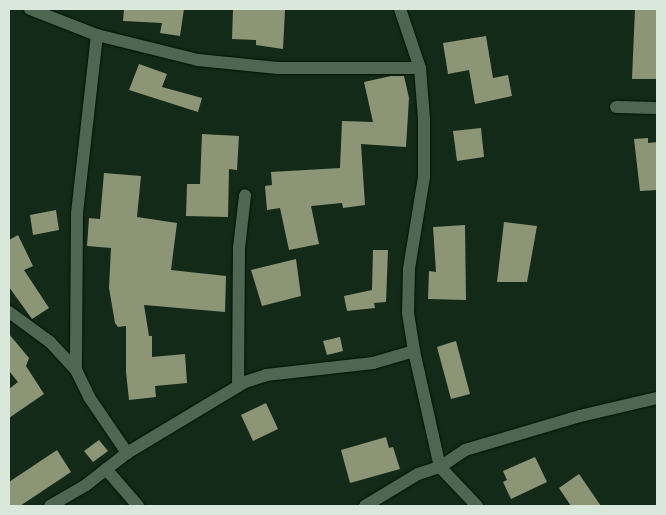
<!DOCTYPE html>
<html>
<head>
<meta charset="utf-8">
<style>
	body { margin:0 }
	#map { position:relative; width:666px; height:515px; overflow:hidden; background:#142a18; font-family:Georgia,serif }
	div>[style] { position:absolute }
	.building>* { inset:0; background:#8d9577 }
	.roads { filter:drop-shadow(0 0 1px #011204) drop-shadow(0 0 1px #011204) }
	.street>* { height:12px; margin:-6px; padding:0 6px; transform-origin:6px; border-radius:6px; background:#4f6752 }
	span { translate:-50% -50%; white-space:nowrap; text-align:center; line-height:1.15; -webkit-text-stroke:5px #071008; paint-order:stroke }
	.frame { position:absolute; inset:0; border:10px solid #dae8dc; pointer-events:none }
</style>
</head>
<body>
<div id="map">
	<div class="building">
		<i style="clip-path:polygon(124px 9px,184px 9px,180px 36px,160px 33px,162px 23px,123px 21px)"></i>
		<i style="clip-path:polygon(233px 9px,285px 10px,283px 49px,256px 45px,256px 40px,232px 39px)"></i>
		<i style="clip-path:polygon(635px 9px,657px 9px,656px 79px,632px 79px)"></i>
		<i style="clip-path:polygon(486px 36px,493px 78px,508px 75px,512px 96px,475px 104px,469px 70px,448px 74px,443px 43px)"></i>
		<i style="clip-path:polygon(139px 64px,167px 74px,162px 87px,202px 98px,198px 112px,129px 90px)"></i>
		<i style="clip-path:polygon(391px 76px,404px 76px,409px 98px,406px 147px,361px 144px,365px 205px,343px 208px,342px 203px,311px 206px,319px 244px,289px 250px,280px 208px,267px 210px,265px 186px,272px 185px,271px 172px,340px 168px,342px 121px,373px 122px,364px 82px)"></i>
		<i style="clip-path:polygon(481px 128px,484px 157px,457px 161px,453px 131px)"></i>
		<i style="clip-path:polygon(202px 134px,239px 136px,237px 170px,229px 169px,228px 217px,186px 216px,187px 184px,200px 184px)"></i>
		<i style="clip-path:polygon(648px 138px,648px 143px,657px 142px,657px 190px,640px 191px,634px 139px)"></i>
		<i style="clip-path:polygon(104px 173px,141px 176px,137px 217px,177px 223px,171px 270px,226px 276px,225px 312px,144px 305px,149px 336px,152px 336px,152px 357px,185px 354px,187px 383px,155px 386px,156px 397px,129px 400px,126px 372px,126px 326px,118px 327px,115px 323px,109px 288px,111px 248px,87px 246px,89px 218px,100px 219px)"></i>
		<i style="clip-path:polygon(56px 210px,59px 230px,33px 235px,30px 215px)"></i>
		<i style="clip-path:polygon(504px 222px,537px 226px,527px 282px,497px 282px)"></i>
		<i style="clip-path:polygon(465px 225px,466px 300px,428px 299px,429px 271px,436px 272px,433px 227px)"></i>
		<i style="clip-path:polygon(18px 235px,33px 266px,24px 270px,49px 308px,32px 319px,9px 287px,9px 240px)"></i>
		<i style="clip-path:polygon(373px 250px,388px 250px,386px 302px,374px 303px,375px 308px,347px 311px,344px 296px,372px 290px)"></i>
		<i style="clip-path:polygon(296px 259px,301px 296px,262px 306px,251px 270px)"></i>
		<i style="clip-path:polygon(9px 334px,29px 358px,26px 366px,44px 394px,9px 418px,9px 389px,18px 382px,9px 371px)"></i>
		<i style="clip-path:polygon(340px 337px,343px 351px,327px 355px,323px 341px)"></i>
		<i style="clip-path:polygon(456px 341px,470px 394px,451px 399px,437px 347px)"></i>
		<i style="clip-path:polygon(266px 403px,278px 429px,253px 441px,241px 415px)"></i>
		<i style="clip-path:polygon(386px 437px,389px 448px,393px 447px,400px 469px,350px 483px,341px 450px)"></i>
		<i style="clip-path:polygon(99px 440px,108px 451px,93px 462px,84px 451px)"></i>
		<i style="clip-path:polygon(57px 450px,71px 472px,20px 506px,9px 506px,9px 482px)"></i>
		<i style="clip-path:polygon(535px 457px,547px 482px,511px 499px,503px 482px,507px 480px,503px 471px)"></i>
		<i style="clip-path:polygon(579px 474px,601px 506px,571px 506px,559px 488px)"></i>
	</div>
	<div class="roads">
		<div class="street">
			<i style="left:30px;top:9px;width:72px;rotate:21.2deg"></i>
			<i style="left:97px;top:35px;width:104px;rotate:13.9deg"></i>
			<i style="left:198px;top:60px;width:80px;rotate:5.7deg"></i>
			<i style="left:278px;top:68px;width:142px"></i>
			<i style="left:400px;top:9px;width:62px;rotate:71.3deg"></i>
			<i style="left:420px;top:68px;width:51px;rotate:85.5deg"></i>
			<i style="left:424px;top:119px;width:58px;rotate:90deg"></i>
			<i style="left:424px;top:177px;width:93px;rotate:99.3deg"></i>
			<i style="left:409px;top:269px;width:44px;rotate:91.3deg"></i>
			<i style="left:408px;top:313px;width:38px;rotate:81deg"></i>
			<i style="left:414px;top:351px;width:119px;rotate:77.4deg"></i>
			<i style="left:440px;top:467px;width:54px;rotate:46.5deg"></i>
			<i style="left:97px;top:35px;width:180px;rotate:96.4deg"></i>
			<i style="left:77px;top:214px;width:156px;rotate:90.4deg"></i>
			<i style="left:76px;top:370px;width:30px;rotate:64deg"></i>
			<i style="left:89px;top:397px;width:68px;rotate:55.8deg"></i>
			<i style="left:127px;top:453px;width:138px;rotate:-31deg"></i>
			<i style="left:245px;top:382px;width:22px;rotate:-18deg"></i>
			<i style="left:266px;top:375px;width:108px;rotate:-6.4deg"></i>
			<i style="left:373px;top:363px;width:43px;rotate:-16.3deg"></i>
			<i style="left:616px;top:107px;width:41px;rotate:1.4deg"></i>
			<i style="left:9px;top:312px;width:51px;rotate:36.2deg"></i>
			<i style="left:50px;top:342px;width:38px;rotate:47deg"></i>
			<i style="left:238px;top:386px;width:138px;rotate:-89.6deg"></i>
			<i style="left:239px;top:248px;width:53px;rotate:-83.5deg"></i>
			<i style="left:106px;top:469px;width:49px;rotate:49.1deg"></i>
			<i style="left:50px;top:506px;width:42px;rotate:-30.3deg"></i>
			<i style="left:86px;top:485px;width:52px;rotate:-38deg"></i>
			<i style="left:365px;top:506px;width:62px;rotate:-31.1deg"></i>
			<i style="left:418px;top:474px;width:23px;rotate:-18deg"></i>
			<i style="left:440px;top:467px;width:30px;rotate:-34deg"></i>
			<i style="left:465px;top:450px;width:120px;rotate:-16.5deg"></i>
			<i style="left:580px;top:416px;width:79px;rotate:-13.2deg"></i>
		</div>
	</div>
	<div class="frame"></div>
</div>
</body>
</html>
